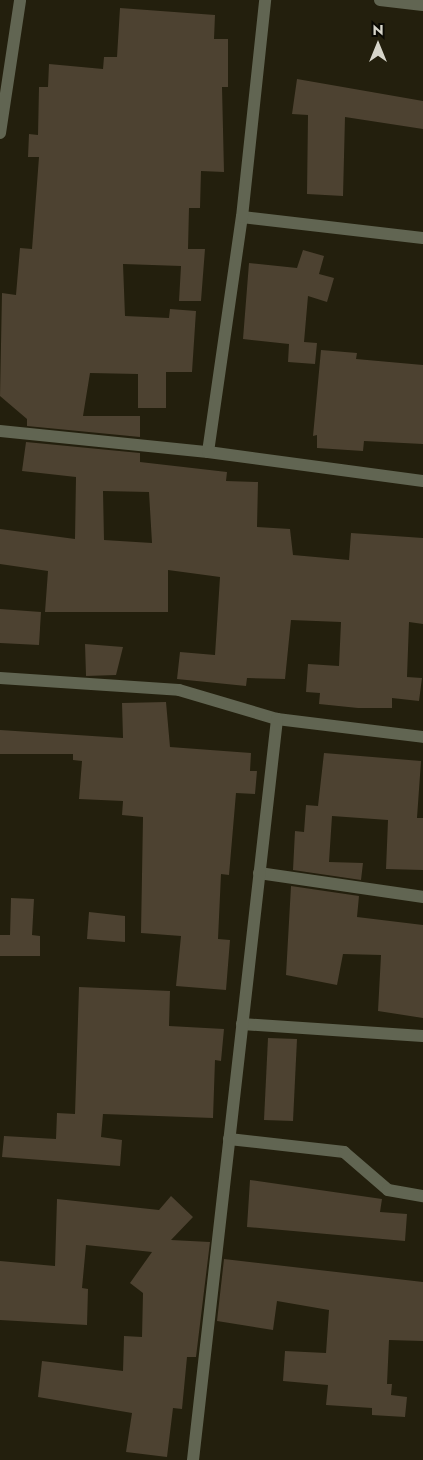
<!DOCTYPE html>
<html>
<head>
<meta charset="utf-8">
<style>
	body { margin:0 }
	#map { position:relative; width:423px; height:1460px; overflow:hidden; background:#231f0d; font-family:Jost,sans-serif }
	div>[style] { position:absolute }
	.building>* { inset:0; background:#4d4231 }
	.minor>* { height:12px; margin:-6px; padding:0 6px; transform-origin:6px; border-radius:6px; background:#616552 }
	span { translate:-50% -50%; white-space:nowrap; text-align:center; line-height:1.15; -webkit-text-stroke:4.5px #0a0903; paint-order:stroke }
	.north { position:absolute; left:353px; top:20px; width:50px; height:50px; -webkit-text-stroke:4px #0a0903; paint-order:stroke; rotate:0deg; font-size:14px; font-weight:700; line-height:20px; text-align:center; color:#d7d5ca }
	.north::after { content:''; display:block; margin:auto; width:18px; height:22px; background:#d7d5ca; clip-path:polygon(50% 0,100% 100%,50% 72%,0 100%) }
</style>
</head>
<body>
<div id="map">
	<div class="building">
		<i style="clip-path:polygon(120px 8px,215px 15px,214px 39px,228px 39px,228px 87px,222px 87px,224px 172px,201px 171px,200px 208px,189px 208px,188px 249px,205px 249px,201px 301px,179px 301px,181px 266px,123px 264px,125px 316px,169px 318px,170px 309px,196px 311px,192px 372px,166px 372px,166px 408px,138px 408px,138px 374px,90px 373px,83px 416px,140px 416px,140px 437px,27px 426px,27px 419px,0 396px,2px 293px,16px 295px,20px 248px,32px 249px,39px 157px,28px 157px,29px 134px,38px 135px,39px 87px,48px 87px,49px 64px,103px 69px,104px 57px,117px 57px)"></i>
		<i style="clip-path:polygon(297px 79px,423px 101px,423px 129px,345px 117px,343px 196px,307px 194px,308px 115px,292px 114px)"></i>
		<i style="clip-path:polygon(303px 250px,324px 256px,319px 274px,334px 278px,327px 302px,308px 296px,304px 342px,317px 343px,315px 364px,288px 362px,289px 344px,243px 339px,249px 263px,297px 268px)"></i>
		<i style="clip-path:polygon(321px 350px,357px 353px,356px 359px,423px 365px,423px 444px,364px 441px,363px 451px,317px 448px,317px 435px,313px 436px)"></i>
		<i style="clip-path:polygon(evenodd,26px 442px,140px 453px,140px 462px,227px 472px,226px 481px,258px 482px,257px 527px,290px 529px,293px 555px,349px 560px,351px 533px,423px 538px,423px 624px,409px 622px,407px 677px,422px 678px,419px 701px,392px 698px,392px 708px,358px 708px,319px 704px,320px 693px,306px 692px,308px 664px,339px 666px,341px 622px,291px 620px,285px 679px,247px 678px,246px 686px,177px 679px,180px 652px,215px 655px,220px 577px,168px 570px,168px 612px,45px 612px,48px 571px,0 564px,0 529px,75px 539px,76px 477px,22px 471px,26px 442px,103px 491px,149px 492px,152px 543px,104px 540px,103px 491px)"></i>
		<i style="clip-path:polygon(0 609px,41px 612px,39px 645px,0 643px)"></i>
		<i style="clip-path:polygon(85px 644px,123px 647px,116px 675px,86px 676px)"></i>
		<i style="clip-path:polygon(166px 702px,170px 747px,251px 753px,250px 771px,257px 771px,255px 794px,236px 793px,229px 875px,221px 874px,218px 939px,230px 940px,226px 990px,176px 986px,181px 936px,141px 933px,143px 817px,122px 815px,123px 801px,79px 799px,82px 761px,73px 760px,73px 754px,0 754px,0 730px,123px 738px,122px 703px)"></i>
		<i style="clip-path:polygon(324px 753px,421px 761px,417px 818px,423px 818px,423px 870px,386px 869px,388px 820px,332px 816px,329px 862px,363px 863px,361px 880px,293px 870px,295px 831px,304px 832px,306px 805px,318px 806px)"></i>
		<i style="clip-path:polygon(291px 886px,359px 896px,357px 917px,423px 925px,423px 1018px,378px 1011px,381px 955px,343px 954px,337px 985px,286px 975px)"></i>
		<i style="clip-path:polygon(11px 898px,34px 899px,32px 935px,40px 936px,40px 956px,0 956px,0 935px,10px 935px)"></i>
		<i style="clip-path:polygon(89px 912px,125px 916px,125px 942px,87px 939px)"></i>
		<i style="clip-path:polygon(79px 987px,170px 991px,169px 1026px,224px 1029px,221px 1061px,215px 1060px,213px 1118px,103px 1114px,101px 1137px,122px 1140px,120px 1166px,2px 1157px,4px 1136px,56px 1139px,57px 1113px,75px 1114px)"></i>
		<i style="clip-path:polygon(268px 1038px,297px 1039px,293px 1121px,264px 1120px)"></i>
		<i style="clip-path:polygon(250px 1180px,382px 1199px,380px 1212px,407px 1214px,405px 1241px,247px 1227px)"></i>
		<i style="clip-path:polygon(171px 1196px,193px 1217px,171px 1240px,210px 1242px,196px 1357px,187px 1357px,182px 1409px,173px 1408px,167px 1457px,126px 1452px,132px 1413px,38px 1397px,42px 1361px,123px 1371px,124px 1336px,142px 1337px,143px 1293px,130px 1283px,152px 1252px,86px 1245px,82px 1288px,88px 1289px,87px 1325px,0 1320px,0 1261px,55px 1266px,57px 1199px,159px 1210px)"></i>
		<i style="clip-path:polygon(224px 1259px,423px 1282px,423px 1341px,389px 1340px,387px 1384px,392px 1384px,391px 1395px,407px 1397px,405px 1417px,372px 1415px,372px 1408px,326px 1405px,328px 1385px,283px 1381px,285px 1351px,326px 1353px,329px 1310px,277px 1301px,273px 1330px,217px 1321px)"></i>
	</div>
	<div class="minor">
		<i style="left:380px;top:0;width:43px;rotate:6.6deg"></i>
		<i style="left:0;top:133px;width:134px;rotate:-81.4deg"></i>
		<i style="left:242px;top:217px;width:182px;rotate:6.6deg"></i>
		<i style="left:0;top:431px;width:209px;rotate:5.8deg"></i>
		<i style="left:208px;top:452px;width:217px;rotate:7.7deg"></i>
		<i style="left:208px;top:452px;width:237px;rotate:-81.8deg"></i>
		<i style="left:242px;top:217px;width:218px;rotate:-83.9deg"></i>
		<i style="left:0;top:678px;width:179px;rotate:3.8deg"></i>
		<i style="left:179px;top:690px;width:102px;rotate:16.5deg"></i>
		<i style="left:277px;top:719px;width:147px;rotate:7deg"></i>
		<i style="left:259px;top:873px;width:166px;rotate:8.3deg"></i>
		<i style="left:242px;top:1024px;width:181px;rotate:3.8deg"></i>
		<i style="left:229px;top:1139px;width:116px;rotate:6.4deg"></i>
		<i style="left:344px;top:1152px;width:58px;rotate:40.8deg"></i>
		<i style="left:388px;top:1190px;width:36px;rotate:10deg"></i>
		<i style="left:193px;top:1460px;width:746px;rotate:-83.53deg"></i>
	</div>
	<div class="north">N</div>
</div>
</body>
</html>
